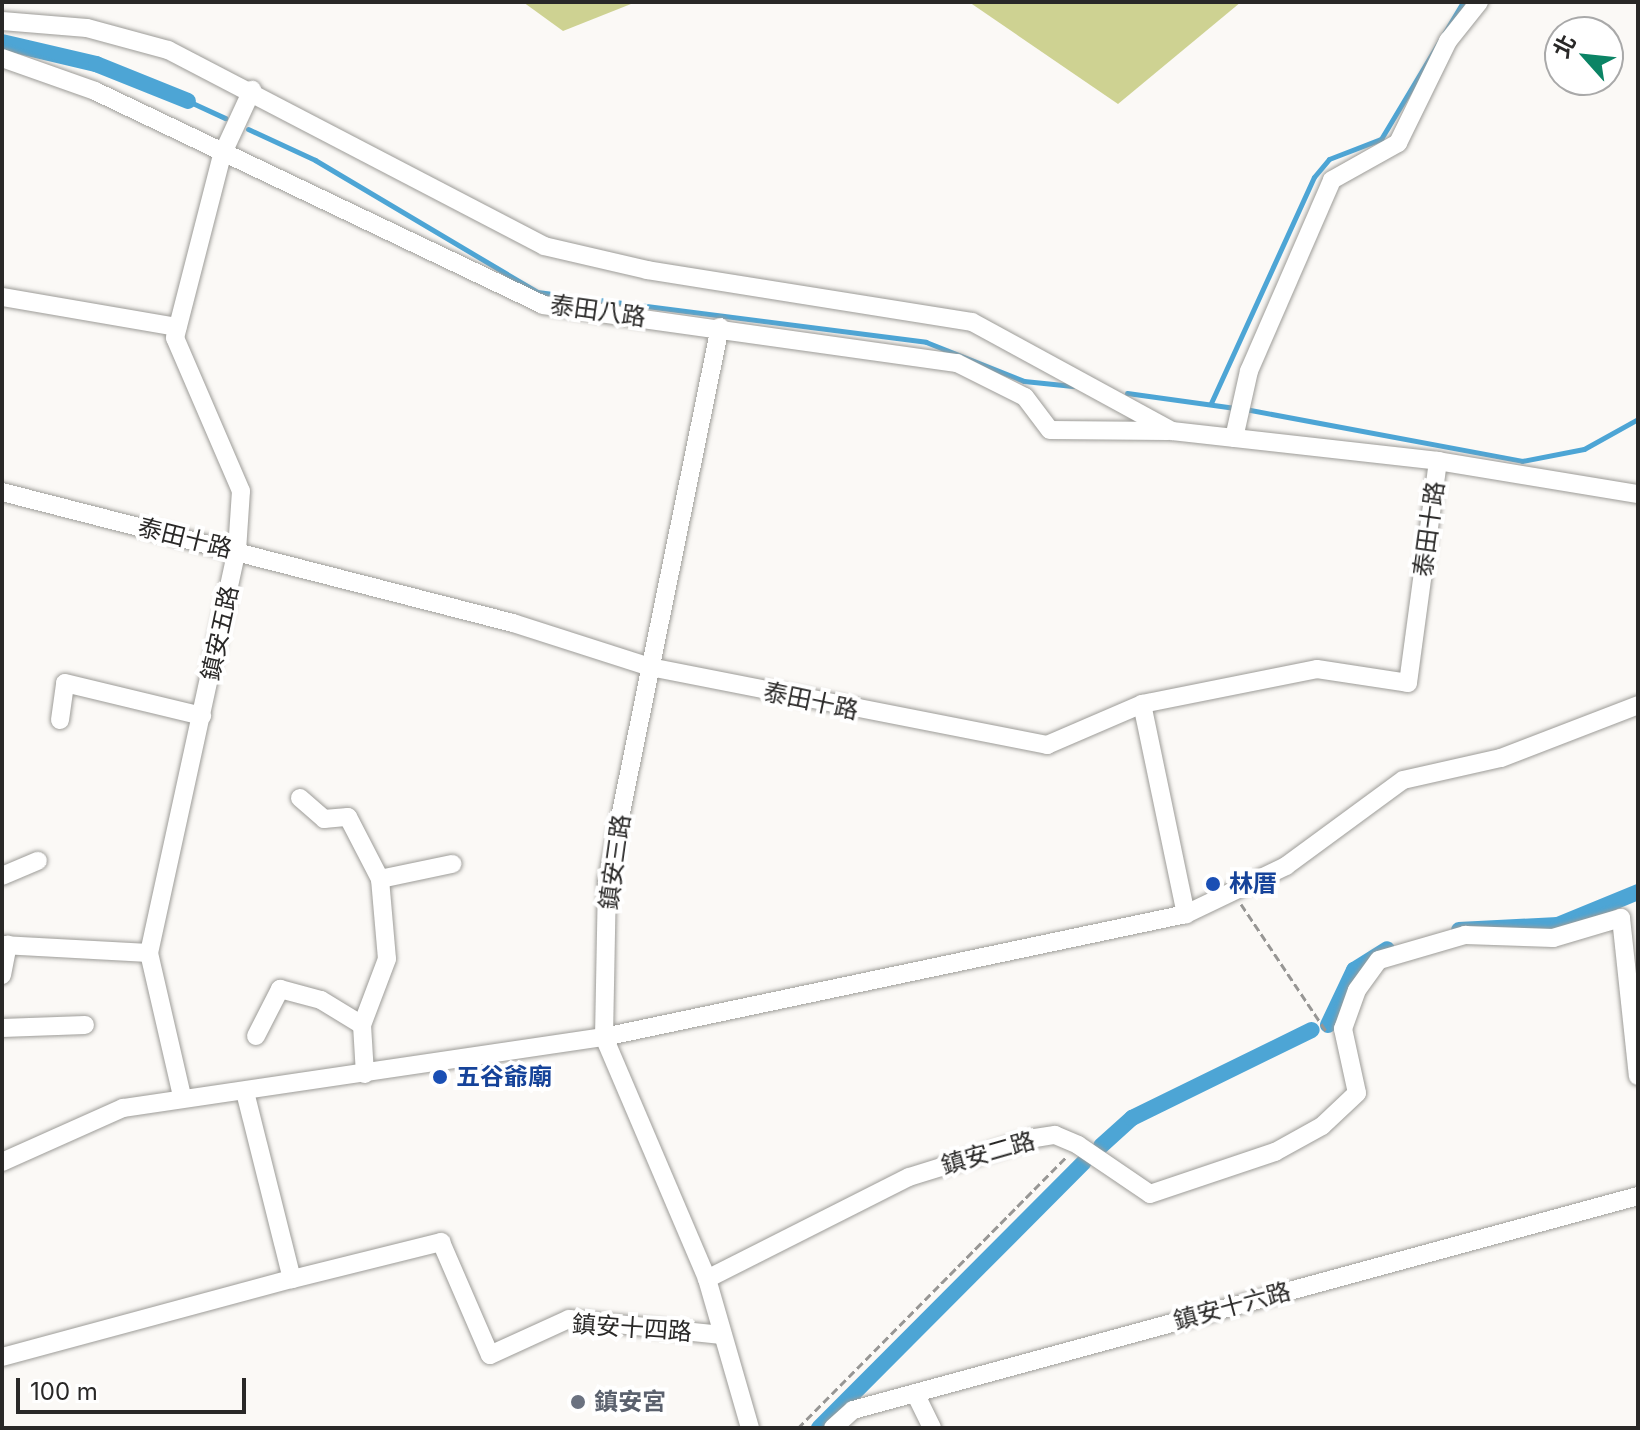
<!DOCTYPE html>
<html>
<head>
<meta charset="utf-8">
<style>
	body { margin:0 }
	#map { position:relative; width:1640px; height:1430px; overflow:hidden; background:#fbf9f6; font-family:Inter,"Noto Sans TC",sans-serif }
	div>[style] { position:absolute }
	.green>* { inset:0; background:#ced292 }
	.stream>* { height:5px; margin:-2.5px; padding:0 2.5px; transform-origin:2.5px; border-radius:2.5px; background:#4da5d5 }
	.canal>* { height:16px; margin:-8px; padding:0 8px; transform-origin:8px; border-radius:8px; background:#4da5d5 }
	.path>* { height:3px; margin-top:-1.5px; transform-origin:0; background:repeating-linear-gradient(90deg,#979694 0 8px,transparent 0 12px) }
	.roads { filter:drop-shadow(0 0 2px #9d9c98) drop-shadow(0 0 2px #9d9c98) }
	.minor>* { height:18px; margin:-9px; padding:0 9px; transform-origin:9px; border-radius:9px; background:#fff }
	.dots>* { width:22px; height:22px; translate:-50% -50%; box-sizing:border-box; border:4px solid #fff; border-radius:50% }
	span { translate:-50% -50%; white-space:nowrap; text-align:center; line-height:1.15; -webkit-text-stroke:8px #fff; paint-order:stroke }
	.street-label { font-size:24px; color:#292827 }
	.transit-label { font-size:24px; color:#164399; font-weight:700 }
	.left { translate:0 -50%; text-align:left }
	.worship-label { font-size:24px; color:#5b616d; font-weight:700 }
	.frame { position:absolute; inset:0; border:4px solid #292827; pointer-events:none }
	.north { position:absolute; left:1544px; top:16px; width:80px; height:80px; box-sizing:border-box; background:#fff; border:2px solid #a9a9a9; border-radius:50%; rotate:297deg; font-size:22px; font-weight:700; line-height:32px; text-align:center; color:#292827 }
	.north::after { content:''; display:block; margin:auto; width:28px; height:36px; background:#0b8465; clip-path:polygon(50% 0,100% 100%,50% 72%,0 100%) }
	.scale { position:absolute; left:16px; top:1378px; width:230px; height:36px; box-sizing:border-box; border:4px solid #292827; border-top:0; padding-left:10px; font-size:24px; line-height:28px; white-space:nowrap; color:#292827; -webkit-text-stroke:6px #fff; paint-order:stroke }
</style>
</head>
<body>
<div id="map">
	<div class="green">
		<i style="clip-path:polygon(523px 2px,636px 2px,563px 31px)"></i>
		<i style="clip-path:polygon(969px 2px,1241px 2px,1118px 104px)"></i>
	</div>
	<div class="stream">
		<i style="left:188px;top:101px;width:41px;rotate:24.7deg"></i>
		<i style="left:248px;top:129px;width:74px;rotate:24.8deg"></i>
		<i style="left:315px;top:160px;width:258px;rotate:30.7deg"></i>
		<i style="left:537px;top:292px;width:392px;rotate:7.3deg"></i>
		<i style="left:926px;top:342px;width:105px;rotate:21.7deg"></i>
		<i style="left:1024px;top:381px;width:49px;rotate:5.8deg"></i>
		<i style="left:1127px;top:393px;width:109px;rotate:7.9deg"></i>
		<i style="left:1211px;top:403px;width:248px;rotate:-65.5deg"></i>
		<i style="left:1314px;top:177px;width:23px;rotate:-50deg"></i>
		<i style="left:1329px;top:159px;width:56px;rotate:-21deg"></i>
		<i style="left:1381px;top:139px;width:160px;rotate:-59.1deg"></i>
		<i style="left:1245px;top:409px;width:282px;rotate:10.6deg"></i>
		<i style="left:1522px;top:461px;width:63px;rotate:-11deg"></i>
		<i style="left:1584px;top:449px;width:62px;rotate:-29.1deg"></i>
	</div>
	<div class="canal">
		<i style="left:2px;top:42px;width:97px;rotate:13.2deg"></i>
		<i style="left:96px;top:64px;width:99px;rotate:21.9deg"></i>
		<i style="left:1459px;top:930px;width:99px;rotate:-2.9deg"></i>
		<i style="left:1558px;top:925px;width:87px;rotate:-22.4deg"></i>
		<i style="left:1328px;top:1025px;width:61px;rotate:-64.7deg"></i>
		<i style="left:1354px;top:970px;width:39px;rotate:-32deg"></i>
		<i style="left:1101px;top:1146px;width:42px;rotate:-42.1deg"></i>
		<i style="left:1132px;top:1118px;width:200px;rotate:-26.1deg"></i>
		<i style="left:819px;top:1428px;width:375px;rotate:-45.1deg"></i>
	</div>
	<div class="path">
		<i style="left:1241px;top:904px;width:153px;rotate:56.2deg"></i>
		<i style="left:798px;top:1428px;width:383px;rotate:-45.3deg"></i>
	</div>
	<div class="roads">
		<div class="minor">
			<i style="left:2px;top:21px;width:85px;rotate:4.7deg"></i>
			<i style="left:87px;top:28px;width:84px;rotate:15.2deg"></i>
			<i style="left:168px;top:50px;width:424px;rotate:27.5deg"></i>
			<i style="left:544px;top:246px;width:106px;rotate:13.1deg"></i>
			<i style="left:647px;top:270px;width:329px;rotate:9.1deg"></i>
			<i style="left:972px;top:322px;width:228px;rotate:28.6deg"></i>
			<i style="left:1172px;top:431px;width:268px;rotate:6.4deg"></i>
			<i style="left:1438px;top:461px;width:203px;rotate:9.4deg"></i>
			<i style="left:2px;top:58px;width:99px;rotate:19.5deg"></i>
			<i style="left:95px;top:91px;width:496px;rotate:25.5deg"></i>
			<i style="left:543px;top:305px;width:418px;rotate:8deg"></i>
			<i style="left:957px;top:363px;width:76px;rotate:26.6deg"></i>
			<i style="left:1025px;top:397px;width:41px;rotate:52.9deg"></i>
			<i style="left:1050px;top:430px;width:118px;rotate:0.5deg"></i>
			<i style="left:2px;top:297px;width:178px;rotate:9.7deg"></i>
			<i style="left:720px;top:327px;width:565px;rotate:101.53deg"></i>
			<i style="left:607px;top:881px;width:156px;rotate:91.1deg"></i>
			<i style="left:604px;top:1037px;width:263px;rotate:66.9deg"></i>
			<i style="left:707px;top:1279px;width:155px;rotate:73.9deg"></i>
			<i style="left:1234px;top:438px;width:69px;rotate:-77.4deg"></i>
			<i style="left:1249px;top:371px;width:208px;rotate:-66.5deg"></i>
			<i style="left:1332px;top:180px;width:76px;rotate:-29.3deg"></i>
			<i style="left:1398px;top:143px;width:114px;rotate:-63.9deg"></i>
			<i style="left:1448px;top:41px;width:50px;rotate:-51.5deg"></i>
			<i style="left:2px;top:492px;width:528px;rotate:14.38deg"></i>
			<i style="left:513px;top:623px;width:144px;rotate:17.8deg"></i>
			<i style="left:650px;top:667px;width:405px;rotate:11.1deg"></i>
			<i style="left:1047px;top:745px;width:103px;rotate:-23.3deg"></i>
			<i style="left:1142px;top:704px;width:178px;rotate:-11.3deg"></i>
			<i style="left:1317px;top:669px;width:92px;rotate:8.7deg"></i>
			<i style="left:1408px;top:683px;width:224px;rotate:-82.3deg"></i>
			<i style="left:1142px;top:704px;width:215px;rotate:78.2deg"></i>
			<i style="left:60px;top:720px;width:37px;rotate:-82deg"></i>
			<i style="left:65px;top:683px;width:141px;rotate:13.5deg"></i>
			<i style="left:300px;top:798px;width:32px;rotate:41deg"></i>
			<i style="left:324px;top:819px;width:24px;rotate:-5deg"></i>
			<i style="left:348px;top:817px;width:70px;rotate:62.7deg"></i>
			<i style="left:380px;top:879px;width:80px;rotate:85deg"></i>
			<i style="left:387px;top:959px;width:71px;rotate:110.7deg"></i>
			<i style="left:362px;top:1025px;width:49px;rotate:86.5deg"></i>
			<i style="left:2px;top:876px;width:39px;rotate:-23deg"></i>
			<i style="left:380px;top:879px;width:74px;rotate:-11.8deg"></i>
			<i style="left:2px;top:945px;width:147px;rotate:3.1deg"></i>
			<i style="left:2px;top:975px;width:31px;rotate:-79deg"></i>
			<i style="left:2px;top:1028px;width:83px;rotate:-2.1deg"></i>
			<i style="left:256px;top:1036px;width:53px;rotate:-62.9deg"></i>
			<i style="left:280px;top:989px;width:42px;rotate:15deg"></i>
			<i style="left:321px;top:1000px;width:48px;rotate:31.4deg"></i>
			<i style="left:182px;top:1096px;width:147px;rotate:-103deg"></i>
			<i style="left:149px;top:953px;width:412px;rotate:-77.7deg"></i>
			<i style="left:237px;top:551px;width:60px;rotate:-86.2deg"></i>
			<i style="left:241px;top:491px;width:167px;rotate:-113.3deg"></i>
			<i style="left:175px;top:338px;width:189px;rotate:-75.6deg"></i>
			<i style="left:222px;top:155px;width:72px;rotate:-65.2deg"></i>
			<i style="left:2px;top:1162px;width:133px;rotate:-24.1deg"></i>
			<i style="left:123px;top:1108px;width:486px;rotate:-8.4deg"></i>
			<i style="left:604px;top:1037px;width:595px;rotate:-11.93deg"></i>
			<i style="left:1186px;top:914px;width:111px;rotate:-25.6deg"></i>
			<i style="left:1286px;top:866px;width:145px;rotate:-36.3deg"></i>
			<i style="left:1403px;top:780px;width:100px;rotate:-12.7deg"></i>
			<i style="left:1501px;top:758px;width:147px;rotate:-21.1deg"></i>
			<i style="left:292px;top:1279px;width:154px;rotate:-13.9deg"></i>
			<i style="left:441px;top:1242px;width:123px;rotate:66.6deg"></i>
			<i style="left:490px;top:1355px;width:87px;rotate:-24.5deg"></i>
			<i style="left:569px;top:1319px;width:154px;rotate:6deg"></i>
			<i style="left:707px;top:1279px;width:226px;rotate:-26.8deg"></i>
			<i style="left:909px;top:1177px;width:132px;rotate:-17.2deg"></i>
			<i style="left:1035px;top:1138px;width:20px;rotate:-9deg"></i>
			<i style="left:1055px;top:1135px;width:25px;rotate:23deg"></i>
			<i style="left:1078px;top:1145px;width:87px;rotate:34.2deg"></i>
			<i style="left:1150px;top:1194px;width:132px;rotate:-18.6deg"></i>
			<i style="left:1275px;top:1152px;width:54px;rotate:-29deg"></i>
			<i style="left:1322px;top:1126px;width:48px;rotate:-43.3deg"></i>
			<i style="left:1357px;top:1093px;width:66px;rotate:-102.3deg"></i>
			<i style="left:1343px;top:1029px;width:41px;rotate:-70.3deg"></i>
			<i style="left:1357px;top:990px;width:37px;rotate:-54deg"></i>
			<i style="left:1379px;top:960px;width:90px;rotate:-16.2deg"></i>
			<i style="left:1465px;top:935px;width:88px;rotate:2deg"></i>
			<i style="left:1553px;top:938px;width:71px;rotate:-16.4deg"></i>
			<i style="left:1621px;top:918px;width:159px;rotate:83.9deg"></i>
			<i style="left:2px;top:1357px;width:300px;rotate:-15.1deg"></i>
			<i style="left:292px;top:1279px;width:193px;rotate:-104.1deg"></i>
			<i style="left:915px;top:1393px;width:39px;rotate:64deg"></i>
			<i style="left:833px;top:1428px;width:27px;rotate:-42deg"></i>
			<i style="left:853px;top:1410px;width:814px;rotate:-15.25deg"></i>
		</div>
	</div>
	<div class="dots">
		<i style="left:1213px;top:884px;background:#1a4fb4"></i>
		<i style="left:440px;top:1077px;background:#1a4fb4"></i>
		<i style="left:578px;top:1402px;background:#6b7280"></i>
	</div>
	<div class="street-label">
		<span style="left:598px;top:311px;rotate:8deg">泰田八路</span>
		<span style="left:1429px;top:529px;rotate:-82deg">泰田十路</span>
		<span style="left:185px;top:538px;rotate:14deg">泰田十路</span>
		<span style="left:220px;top:633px;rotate:-78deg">鎮安五路</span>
		<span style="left:811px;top:701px;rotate:12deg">泰田十路</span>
		<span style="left:615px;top:862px;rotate:-82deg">鎮安三路</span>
		<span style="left:988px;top:1153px;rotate:-16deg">鎮安二路</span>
		<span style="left:1232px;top:1306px;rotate:-15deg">鎮安十六路</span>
		<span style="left:632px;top:1328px;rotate:4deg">鎮安十四路</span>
	</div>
	<div class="transit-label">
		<span class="left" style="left:1229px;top:884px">林厝</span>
		<span class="left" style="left:456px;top:1077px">五谷爺廟</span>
	</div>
	<div class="worship-label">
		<span class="left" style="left:594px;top:1402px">鎮安宮</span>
	</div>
	<div class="frame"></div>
	<div class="north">北</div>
	<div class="scale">100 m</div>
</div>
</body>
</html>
